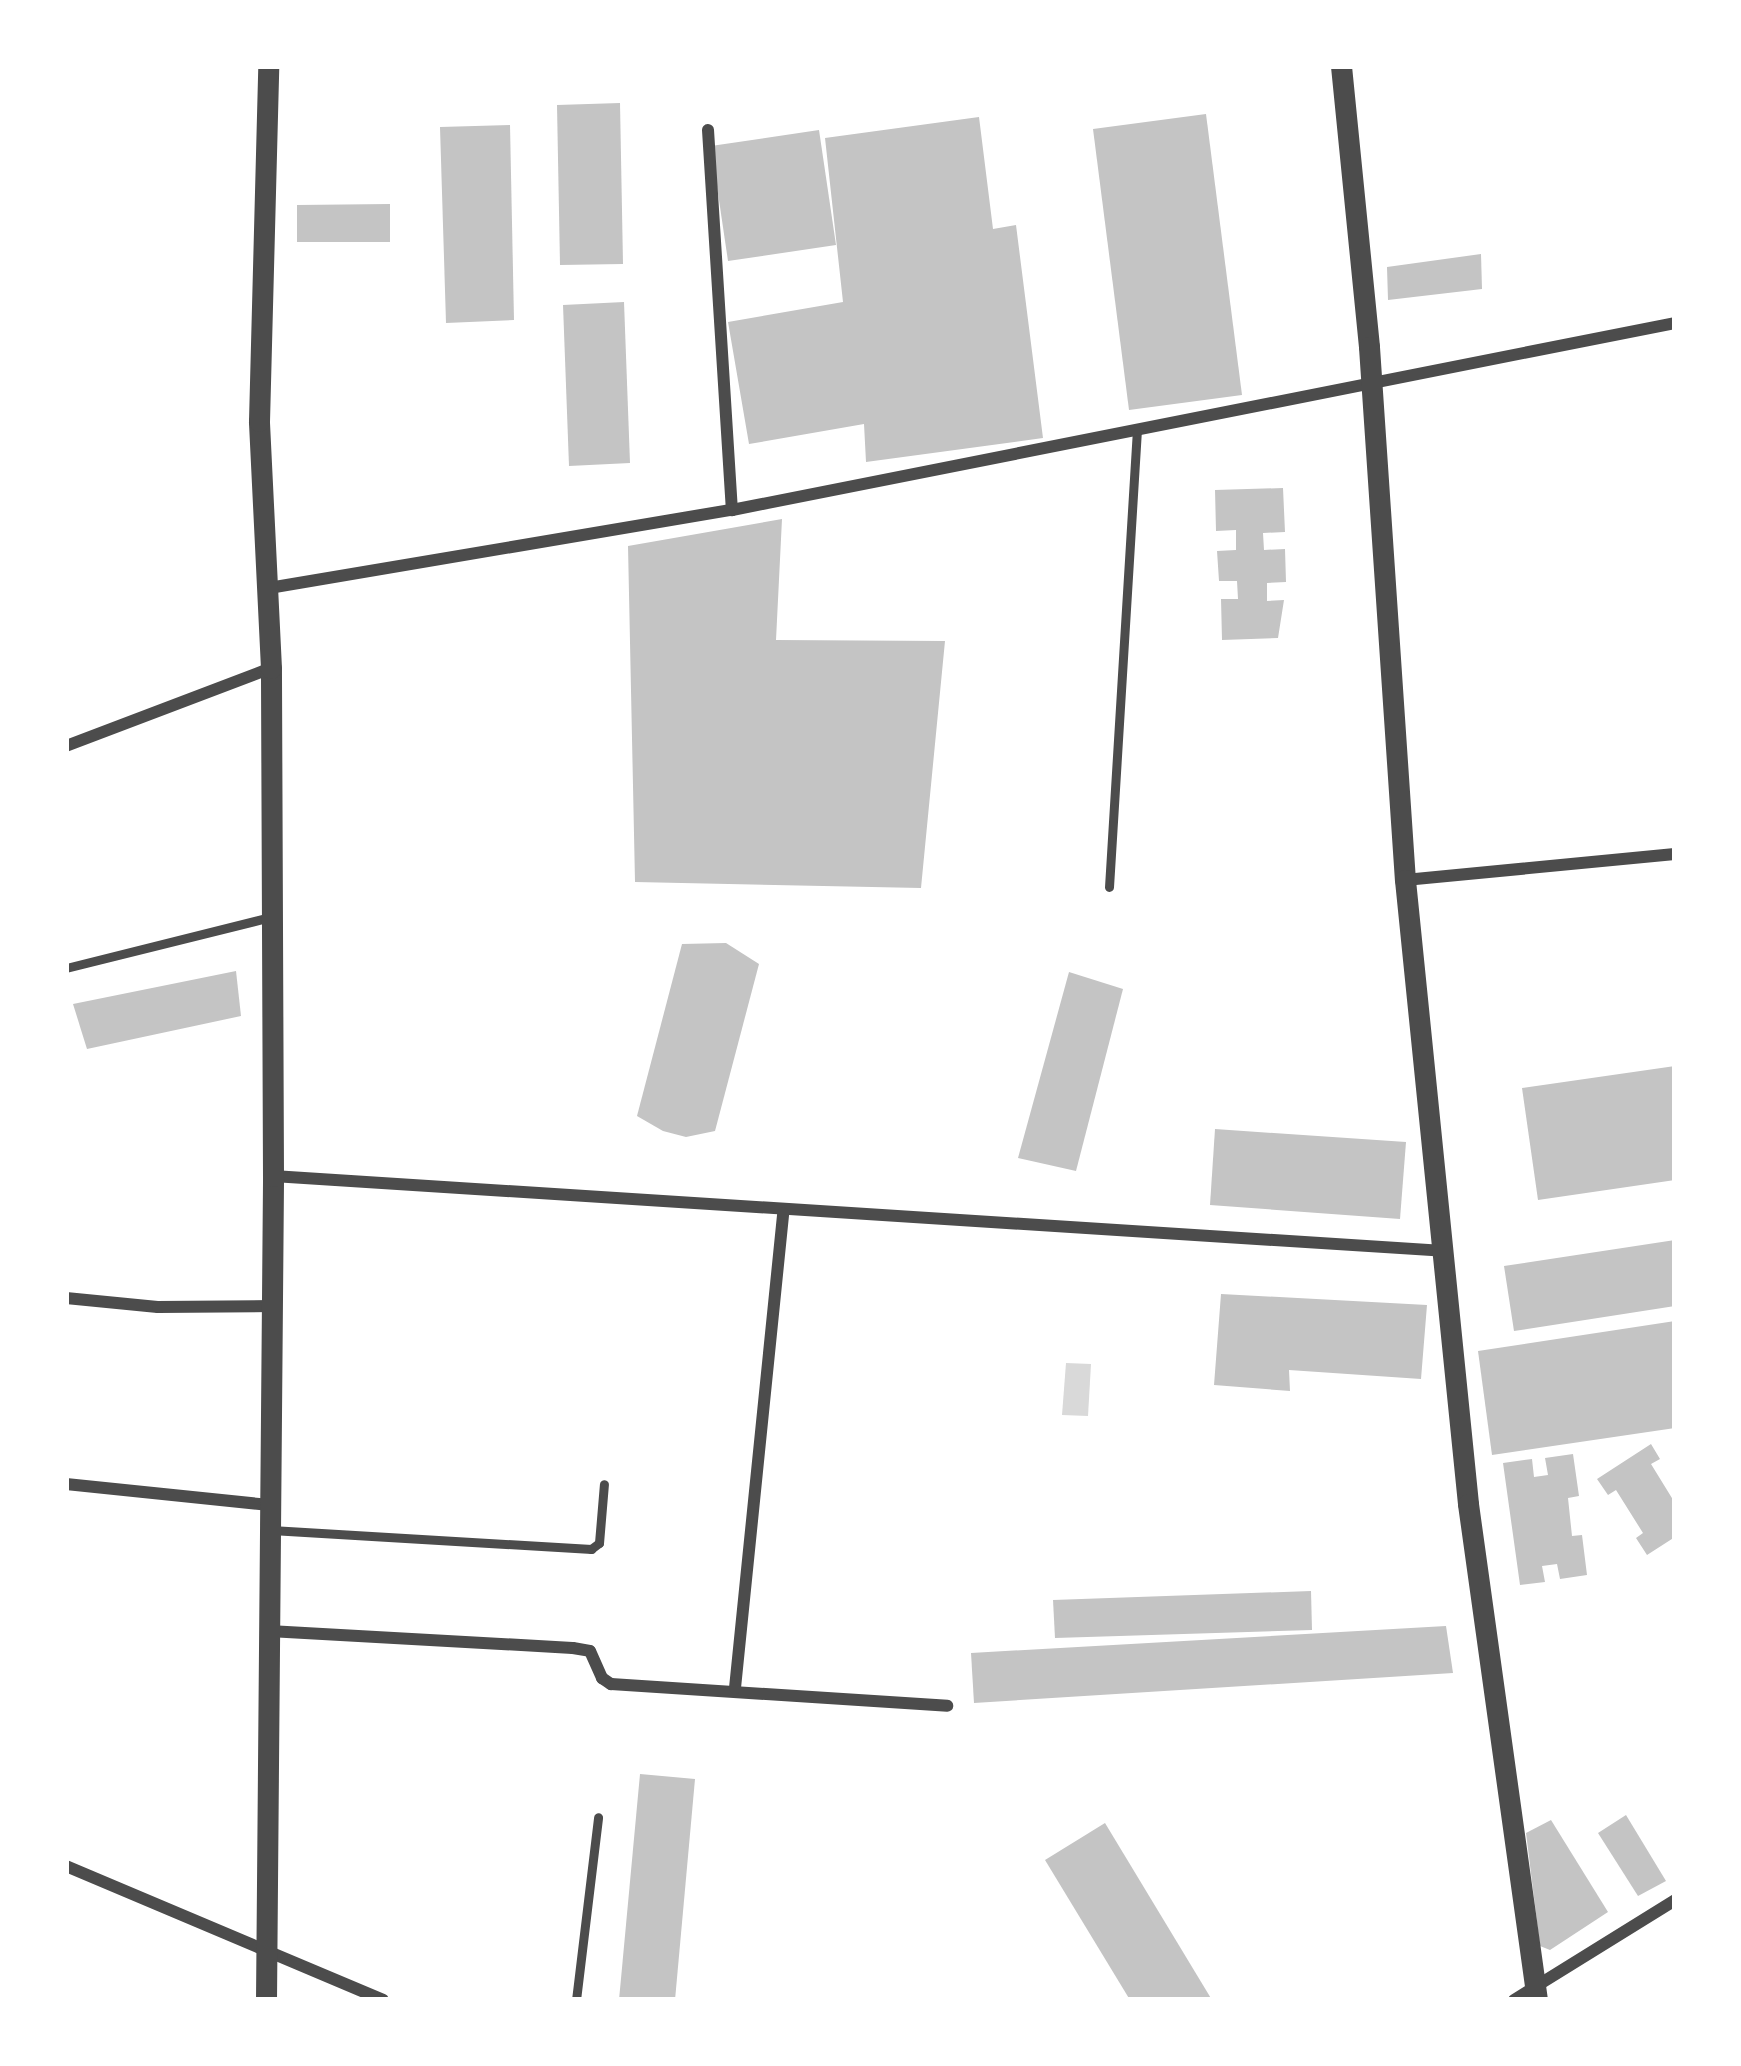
<!DOCTYPE html>
<html>
<head>
<meta charset="utf-8">
<style>
	body { margin:0 }
	#map { position:relative; width:1741px; height:2066px; overflow:hidden; background:#fff; font-family:"Public Sans",sans-serif }
	div>[style] { position:absolute }
	.water>* { inset:0; background:#d9d9d9 }
	.building>* { inset:0; background:#c4c4c4 }
	.service>* { height:9px; margin:-4.5px; padding:0 4.5px; transform-origin:4.5px; border-radius:4.5px; background:#4c4c4c }
	.minor>* { height:12px; margin:-6px; padding:0 6px; transform-origin:6px; border-radius:6px; background:#4c4c4c }
	.tertiary>* { height:21px; margin:-10.5px; padding:0 10.5px; transform-origin:10.5px; border-radius:10.5px; background:#4c4c4c }
	span { translate:-50% -50%; white-space:nowrap; text-align:center; line-height:1.15; -webkit-text-stroke:10px #fff; paint-order:stroke }
	.frame { position:absolute; inset:0; border:69px solid #fff; pointer-events:none }
</style>
</head>
<body>
<div id="map">
	<div class="water">
		<i style="clip-path:polygon(1066px 1363px,1091px 1364px,1088px 1416px,1062px 1415px)"></i>
	</div>
	<div class="building">
		<i style="clip-path:polygon(620px 103px,623px 264px,560px 265px,557px 105px)"></i>
		<i style="clip-path:polygon(1206px 114px,1242px 395px,1129px 410px,1093px 129px)"></i>
		<i style="clip-path:polygon(979px 117px,993px 229px,1016px 225px,1043px 438px,866px 462px,864px 424px,749px 444px,728px 322px,843px 302px,825px 138px)"></i>
		<i style="clip-path:polygon(510px 125px,514px 320px,446px 323px,440px 127px)"></i>
		<i style="clip-path:polygon(819px 130px,836px 245px,728px 261px,711px 146px)"></i>
		<i style="clip-path:polygon(390px 204px,390px 242px,297px 242px,297px 205px)"></i>
		<i style="clip-path:polygon(1481px 254px,1482px 289px,1388px 300px,1387px 267px)"></i>
		<i style="clip-path:polygon(624px 302px,630px 463px,569px 466px,563px 305px)"></i>
		<i style="clip-path:polygon(1283px 488px,1285px 532px,1263px 533px,1264px 550px,1285px 549px,1286px 582px,1267px 583px,1267px 601px,1284px 600px,1278px 638px,1222px 640px,1221px 599px,1238px 599px,1237px 581px,1219px 581px,1217px 551px,1236px 550px,1236px 530px,1216px 531px,1215px 490px)"></i>
		<i style="clip-path:polygon(782px 519px,776px 640px,945px 641px,921px 888px,635px 882px,628px 546px)"></i>
		<i style="clip-path:polygon(726px 943px,759px 964px,715px 1131px,686px 1137px,663px 1131px,637px 1116px,682px 944px)"></i>
		<i style="clip-path:polygon(236px 971px,241px 1016px,87px 1049px,73px 1004px)"></i>
		<i style="clip-path:polygon(1069px 972px,1123px 989px,1076px 1171px,1018px 1158px)"></i>
		<i style="clip-path:polygon(1675px 1066px,1675px 1180px,1538px 1200px,1522px 1088px)"></i>
		<i style="clip-path:polygon(1215px 1129px,1406px 1142px,1400px 1219px,1210px 1205px)"></i>
		<i style="clip-path:polygon(1675px 1240px,1675px 1306px,1514px 1331px,1504px 1266px)"></i>
		<i style="clip-path:polygon(1221px 1294px,1427px 1305px,1421px 1379px,1289px 1370px,1290px 1391px,1214px 1385px)"></i>
		<i style="clip-path:polygon(1675px 1321px,1675px 1428px,1492px 1455px,1478px 1351px)"></i>
		<i style="clip-path:polygon(1651px 1444px,1660px 1459px,1651px 1464px,1675px 1503px,1675px 1537px,1647px 1555px,1636px 1538px,1643px 1533px,1616px 1490px,1608px 1495px,1597px 1479px)"></i>
		<i style="clip-path:polygon(1573px 1454px,1579px 1496px,1568px 1498px,1572px 1536px,1582px 1535px,1587px 1575px,1560px 1579px,1557px 1564px,1542px 1566px,1545px 1582px,1520px 1585px,1503px 1463px,1532px 1459px,1534px 1477px,1548px 1475px,1545px 1458px)"></i>
		<i style="clip-path:polygon(1311px 1591px,1312px 1630px,1055px 1638px,1053px 1600px)"></i>
		<i style="clip-path:polygon(1446px 1626px,1453px 1673px,974px 1703px,971px 1653px)"></i>
		<i style="clip-path:polygon(640px 1774px,695px 1779px,675px 2000px,619px 2000px)"></i>
		<i style="clip-path:polygon(1626px 1815px,1666px 1881px,1638px 1896px,1598px 1833px)"></i>
		<i style="clip-path:polygon(1551px 1820px,1608px 1912px,1550px 1950px,1540px 1946px,1526px 1833px)"></i>
		<i style="clip-path:polygon(1105px 1823px,1212px 2000px,1130px 2000px,1045px 1860px)"></i>
	</div>
	<div class="service">
		<i style="left:1109px;top:887px;width:456px;rotate:-86.5deg"></i>
		<i style="left:66px;top:968px;width:210px;rotate:-14deg"></i>
		<i style="left:271px;top:1530px;width:321px;rotate:3.4deg"></i>
		<i style="left:591px;top:1549px;width:10px;rotate:-37deg"></i>
		<i style="left:599px;top:1543px;width:59px;rotate:-85.2deg"></i>
		<i style="left:576px;top:2000px;width:184px;rotate:-83.1deg"></i>
	</div>
	<div class="minor">
		<i style="left:708px;top:130px;width:381px;rotate:86.4deg"></i>
		<i style="left:269px;top:588px;width:470px;rotate:-9.6deg"></i>
		<i style="left:732px;top:510px;width:961px;rotate:-11.22deg"></i>
		<i style="left:66px;top:746px;width:219px;rotate:-20.8deg"></i>
		<i style="left:1405px;top:880px;width:271px;rotate:-5.5deg"></i>
		<i style="left:273px;top:1176px;width:1173px;rotate:3.66deg"></i>
		<i style="left:66px;top:1298px;width:92px;rotate:5.6deg"></i>
		<i style="left:158px;top:1307px;width:114px;rotate:-0.5deg"></i>
		<i style="left:66px;top:1484px;width:205px;rotate:5.9deg"></i>
		<i style="left:269px;top:1631px;width:304px;rotate:3.2deg"></i>
		<i style="left:573px;top:1648px;width:17px;rotate:10deg"></i>
		<i style="left:590px;top:1651px;width:30px;rotate:66deg"></i>
		<i style="left:602px;top:1678px;width:11px;rotate:34deg"></i>
		<i style="left:611px;top:1684px;width:337px;rotate:3.7deg"></i>
		<i style="left:735px;top:1688px;width:477px;rotate:-84.2deg"></i>
		<i style="left:66px;top:1866px;width:344px;rotate:22.9deg"></i>
		<i style="left:1514px;top:2000px;width:190px;rotate:-31.8deg"></i>
	</div>
	<div class="tertiary">
		<i style="left:1341px;top:66px;width:282px;rotate:84.3deg"></i>
		<i style="left:1369px;top:347px;width:534px;rotate:86.14deg"></i>
		<i style="left:1405px;top:880px;width:627px;rotate:84.23deg"></i>
		<i style="left:1468px;top:1504px;width:501px;rotate:82.08deg"></i>
		<i style="left:266px;top:2000px;width:824px;rotate:-89.51deg"></i>
		<i style="left:273px;top:1176px;width:508px;rotate:-90.23deg"></i>
		<i style="left:271px;top:668px;width:247px;rotate:-92.8deg"></i>
		<i style="left:259px;top:421px;width:355px;rotate:-88.5deg"></i>
	</div>
	<div class="frame"></div>
</div>
</body>
</html>
